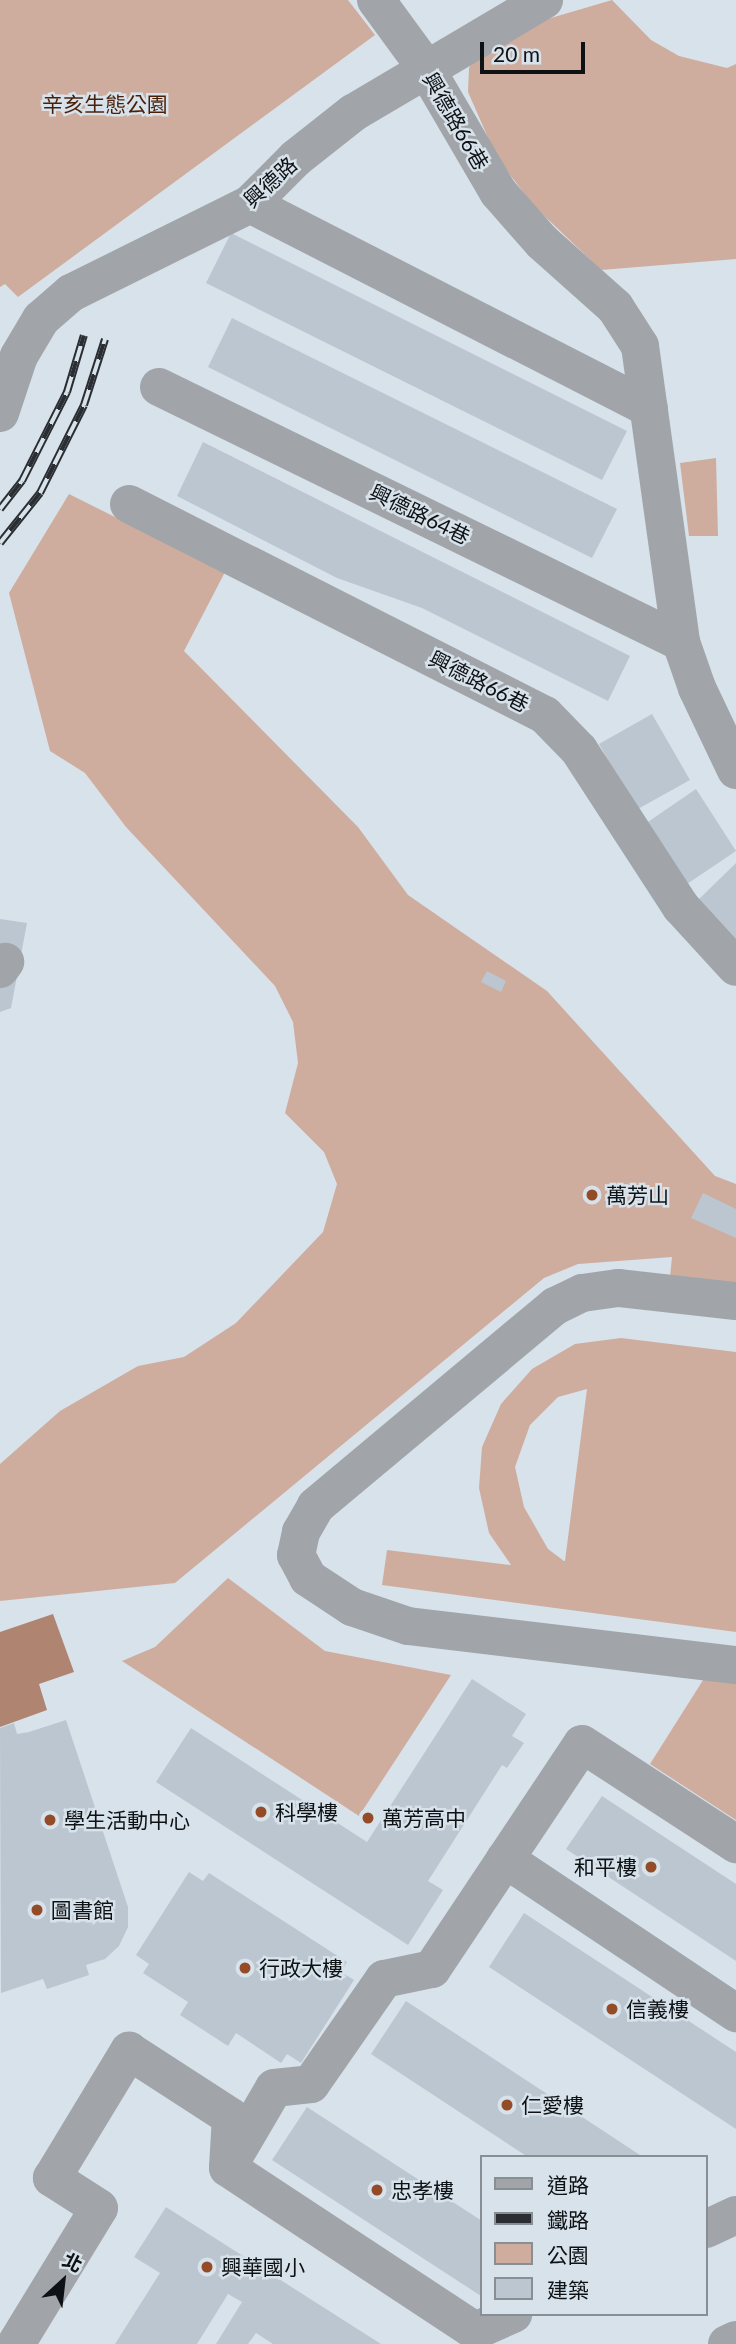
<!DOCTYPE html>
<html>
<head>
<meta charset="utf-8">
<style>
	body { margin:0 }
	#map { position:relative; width:736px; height:2344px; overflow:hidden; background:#d7e2eb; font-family:Lato,"Noto Sans TC",sans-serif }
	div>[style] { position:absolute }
	.green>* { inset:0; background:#cfad9e }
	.water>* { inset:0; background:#af8470 }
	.building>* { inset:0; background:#bcc6d0 }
	.minor>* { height:38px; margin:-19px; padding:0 19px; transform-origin:19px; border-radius:19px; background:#a1a5a9 }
	.rail>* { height:8px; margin-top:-4px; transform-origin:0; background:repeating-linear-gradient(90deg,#d7e2eb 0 16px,#2a2e32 0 32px); box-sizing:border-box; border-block:2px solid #2a2e32 }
	.dots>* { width:19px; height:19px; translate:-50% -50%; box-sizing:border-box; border:4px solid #d7e2eb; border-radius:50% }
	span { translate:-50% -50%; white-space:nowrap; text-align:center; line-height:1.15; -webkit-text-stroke:5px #d7e2eb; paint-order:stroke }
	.park-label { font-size:21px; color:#491f08 }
	.street-label { font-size:21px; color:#0f1215 }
	.poi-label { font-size:21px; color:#0f1215 }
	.left { translate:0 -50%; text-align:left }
	.right { translate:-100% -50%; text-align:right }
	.legend { position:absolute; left:480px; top:2155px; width:228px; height:161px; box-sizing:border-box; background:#d7e2eb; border:2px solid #878f95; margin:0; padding:9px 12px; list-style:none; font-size:21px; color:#0f1215 }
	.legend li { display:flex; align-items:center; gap:14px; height:35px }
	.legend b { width:35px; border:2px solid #878f95 }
	.north { position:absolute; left:28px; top:2246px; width:70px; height:70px; -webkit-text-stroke:5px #d7e2eb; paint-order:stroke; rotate:27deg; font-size:19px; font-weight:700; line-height:28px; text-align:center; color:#0f1215 }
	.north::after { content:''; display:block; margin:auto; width:24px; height:32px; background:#0f1215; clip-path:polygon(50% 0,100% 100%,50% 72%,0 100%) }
	.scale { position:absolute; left:480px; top:42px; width:105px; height:32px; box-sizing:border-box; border:4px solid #0f1215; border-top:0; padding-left:9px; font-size:21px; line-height:24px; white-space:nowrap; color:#0f1215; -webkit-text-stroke:5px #d7e2eb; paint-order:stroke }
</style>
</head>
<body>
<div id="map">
	<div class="green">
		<i style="clip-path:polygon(0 0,348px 0,375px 35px,18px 297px,5px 284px,0 287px)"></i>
		<i style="clip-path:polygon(612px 0,651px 40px,679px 56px,727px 68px,736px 64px,736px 259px,601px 270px,534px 206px,497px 158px,468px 92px,469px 68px,477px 54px,517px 28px)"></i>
		<i style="clip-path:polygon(716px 458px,718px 536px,689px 536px,680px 463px)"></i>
		<i style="clip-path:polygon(69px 494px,225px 572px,184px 651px,358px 827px,408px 895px,547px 991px,715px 1176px,736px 1184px,736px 1284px,670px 1277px,672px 1257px,578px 1264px,544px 1278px,175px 1583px,0 1601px,0 1464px,60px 1411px,138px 1366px,184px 1357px,236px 1323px,323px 1232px,337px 1184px,324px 1152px,285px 1113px,298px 1063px,293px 1022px,275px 986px,126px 827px,85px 773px,50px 751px,9px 593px)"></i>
		<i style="clip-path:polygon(evenodd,621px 1338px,736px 1352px,736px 1632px,382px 1585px,387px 1550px,511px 1565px,489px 1533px,479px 1488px,482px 1447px,501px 1404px,532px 1369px,575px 1344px,621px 1338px,587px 1389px,565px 1561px,564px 1561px,548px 1549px,524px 1507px,515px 1467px,530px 1425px,558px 1397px,587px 1389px)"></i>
		<i style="clip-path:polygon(228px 1578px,325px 1651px,451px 1675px,359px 1816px,122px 1661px,155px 1647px)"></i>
		<i style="clip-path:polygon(705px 1677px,736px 1680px,736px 1820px,650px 1764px)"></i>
	</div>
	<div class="water">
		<i style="clip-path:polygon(53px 1614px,74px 1672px,39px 1684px,47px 1710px,0 1727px,0 1632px)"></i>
	</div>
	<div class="building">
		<i style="clip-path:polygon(231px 233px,627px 431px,602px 480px,206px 283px)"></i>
		<i style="clip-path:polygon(232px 318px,617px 509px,592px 558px,208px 367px)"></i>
		<i style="clip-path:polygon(203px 442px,630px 656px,608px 701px,422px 608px,337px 578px,177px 496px)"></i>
		<i style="clip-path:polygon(652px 714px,690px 780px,636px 810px,599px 744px)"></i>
		<i style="clip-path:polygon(696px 789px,736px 851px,687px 884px,645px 824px)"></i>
		<i style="clip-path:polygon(736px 863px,736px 941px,697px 901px)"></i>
		<i style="clip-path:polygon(0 919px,27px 923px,11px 1008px,0 1012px)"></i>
		<i style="clip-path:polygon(487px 971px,506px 981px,501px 992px,481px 982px)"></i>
		<i style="clip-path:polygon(703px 1193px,736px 1209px,736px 1238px,691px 1218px)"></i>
		<i style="clip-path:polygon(472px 1679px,526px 1714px,512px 1736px,524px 1743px,507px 1768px,502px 1765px,428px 1881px,443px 1890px,408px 1945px,156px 1782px,191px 1728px,367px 1842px)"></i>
		<i style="clip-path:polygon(66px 1720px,128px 1907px,128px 1927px,119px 1946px,105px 1959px,86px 1965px,89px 1975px,47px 1989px,43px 1979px,1px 1993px,0 1728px,14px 1723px,17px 1734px,29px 1732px)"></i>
		<i style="clip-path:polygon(602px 1796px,736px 1884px,736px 1961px,566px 1849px)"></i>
		<i style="clip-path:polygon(189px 1872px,203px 1881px,209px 1873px,347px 1962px,341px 1972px,354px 1980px,301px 2063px,287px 2054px,281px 2063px,236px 2033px,228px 2046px,180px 2015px,188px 2002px,143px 1973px,149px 1964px,136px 1955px)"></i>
		<i style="clip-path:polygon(524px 1913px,736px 2052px,736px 2129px,489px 1967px)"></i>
		<i style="clip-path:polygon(406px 2001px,643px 2157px,528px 2157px,371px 2054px)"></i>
		<i style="clip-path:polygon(307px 2107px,482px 2221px,481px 2296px,272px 2160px)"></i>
		<i style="clip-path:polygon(166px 2207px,381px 2344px,273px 2344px,256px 2333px,248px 2344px,216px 2344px,242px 2302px,228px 2294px,197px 2344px,115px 2344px,160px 2273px,134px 2257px)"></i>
	</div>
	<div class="minor">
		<i style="left:376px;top:0;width:83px;rotate:53.8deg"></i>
		<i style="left:425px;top:67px;width:145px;rotate:59.7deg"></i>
		<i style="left:498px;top:192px;width:67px;rotate:48.7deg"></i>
		<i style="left:542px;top:242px;width:98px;rotate:41.7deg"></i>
		<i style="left:615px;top:307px;width:46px;rotate:57.3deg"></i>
		<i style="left:640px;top:346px;width:299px;rotate:82.1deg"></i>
		<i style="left:681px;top:642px;width:49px;rotate:70.8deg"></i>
		<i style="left:697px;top:688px;width:91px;rotate:64.6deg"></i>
		<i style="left:250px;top:204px;width:448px;rotate:27.1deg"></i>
		<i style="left:159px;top:387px;width:581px;rotate:26.04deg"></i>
		<i style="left:0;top:413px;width:60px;rotate:-71.6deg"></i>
		<i style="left:19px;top:356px;width:43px;rotate:-59.3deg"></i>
		<i style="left:41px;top:319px;width:40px;rotate:-41deg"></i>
		<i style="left:71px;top:293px;width:200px;rotate:-26.4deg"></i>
		<i style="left:250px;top:204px;width:65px;rotate:-45deg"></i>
		<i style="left:296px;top:158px;width:73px;rotate:-38.3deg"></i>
		<i style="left:353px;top:113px;width:222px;rotate:-30.6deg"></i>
		<i style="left:129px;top:504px;width:466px;rotate:26.9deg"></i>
		<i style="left:545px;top:715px;width:49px;rotate:45.8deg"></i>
		<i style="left:579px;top:750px;width:187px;rotate:57deg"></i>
		<i style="left:681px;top:907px;width:81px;rotate:47.5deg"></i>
		<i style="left:0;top:969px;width:9px;rotate:-54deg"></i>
		<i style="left:736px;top:1301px;width:119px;rotate:-173.7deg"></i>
		<i style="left:618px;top:1288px;width:36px;rotate:172deg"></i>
		<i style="left:582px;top:1293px;width:30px;rotate:154deg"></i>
		<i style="left:555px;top:1306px;width:312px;rotate:140.1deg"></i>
		<i style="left:316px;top:1506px;width:30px;rotate:120deg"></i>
		<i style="left:301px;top:1532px;width:24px;rotate:102deg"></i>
		<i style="left:296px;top:1555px;width:26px;rotate:62deg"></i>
		<i style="left:308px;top:1578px;width:53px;rotate:33.4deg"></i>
		<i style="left:352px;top:1607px;width:59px;rotate:18.7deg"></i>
		<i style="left:408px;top:1626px;width:330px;rotate:6.8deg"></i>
		<i style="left:505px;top:1859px;width:278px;rotate:33.7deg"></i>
		<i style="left:232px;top:2160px;width:83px;rotate:-59.7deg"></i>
		<i style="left:274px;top:2088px;width:37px;rotate:-6deg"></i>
		<i style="left:311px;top:2084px;width:128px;rotate:-55.2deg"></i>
		<i style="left:384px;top:1979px;width:49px;rotate:-11.8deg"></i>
		<i style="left:432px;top:1969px;width:270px;rotate:-56.3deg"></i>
		<i style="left:582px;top:1744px;width:184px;rotate:33deg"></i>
		<i style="left:706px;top:2229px;width:33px;rotate:-25deg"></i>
		<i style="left:16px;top:2344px;width:159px;rotate:-58.6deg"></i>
		<i style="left:99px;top:2208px;width:56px;rotate:-147.4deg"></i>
		<i style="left:52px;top:2178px;width:149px;rotate:-58.8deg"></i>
		<i style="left:129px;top:2051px;width:121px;rotate:32.9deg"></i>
		<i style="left:231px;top:2117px;width:51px;rotate:93.4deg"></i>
		<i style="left:228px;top:2168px;width:296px;rotate:33.4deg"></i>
		<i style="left:475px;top:2331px;width:42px;rotate:-24.1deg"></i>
		<i style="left:727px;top:2344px;width:10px;rotate:-24deg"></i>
	</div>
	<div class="rail">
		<i style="left:0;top:509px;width:36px;rotate:-52deg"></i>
		<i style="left:22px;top:481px;width:100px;rotate:-63.2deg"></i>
		<i style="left:67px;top:392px;width:59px;rotate:-73.4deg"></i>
		<i style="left:0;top:543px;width:64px;rotate:-51.3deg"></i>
		<i style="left:40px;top:493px;width:98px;rotate:-63.4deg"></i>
		<i style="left:84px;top:405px;width:69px;rotate:-72.3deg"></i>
	</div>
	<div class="dots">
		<i style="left:592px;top:1195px;background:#944c28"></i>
		<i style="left:261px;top:1812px;background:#944c28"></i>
		<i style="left:368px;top:1818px;background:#944c28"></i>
		<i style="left:50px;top:1820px;background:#944c28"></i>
		<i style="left:651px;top:1867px;background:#944c28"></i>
		<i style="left:37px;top:1910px;background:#944c28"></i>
		<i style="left:245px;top:1968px;background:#944c28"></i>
		<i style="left:612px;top:2009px;background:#944c28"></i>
		<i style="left:507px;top:2105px;background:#944c28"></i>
		<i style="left:377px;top:2190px;background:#944c28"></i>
		<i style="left:207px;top:2267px;background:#944c28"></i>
	</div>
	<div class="park-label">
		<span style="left:105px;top:104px">辛亥生態公園</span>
	</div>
	<div class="street-label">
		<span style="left:456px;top:121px;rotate:60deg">興德路66巷</span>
		<span style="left:270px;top:182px;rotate:-42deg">興德路</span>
		<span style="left:420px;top:514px;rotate:26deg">興德路64巷</span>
		<span style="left:479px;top:681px;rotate:27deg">興德路66巷</span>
	</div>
	<div class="poi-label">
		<span class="left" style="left:606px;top:1195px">萬芳山</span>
		<span class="left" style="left:275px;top:1812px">科學樓</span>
		<span class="left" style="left:382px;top:1818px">萬芳高中</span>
		<span class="left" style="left:64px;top:1820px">學生活動中心</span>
		<span class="right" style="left:637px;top:1867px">和平樓</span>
		<span class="left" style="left:51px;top:1910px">圖書館</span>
		<span class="left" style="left:259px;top:1968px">行政大樓</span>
		<span class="left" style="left:626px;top:2009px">信義樓</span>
		<span class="left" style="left:521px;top:2105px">仁愛樓</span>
		<span class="left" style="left:391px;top:2190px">忠孝樓</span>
		<span class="left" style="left:221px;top:2267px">興華國小</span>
	</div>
	<ul class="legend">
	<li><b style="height:9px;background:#a1a5a9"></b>道路</li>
	<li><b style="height:9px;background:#2a2e32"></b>鐵路</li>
	<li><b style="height:19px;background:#cfad9e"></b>公園</li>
	<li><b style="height:19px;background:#bcc6d0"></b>建築</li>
	</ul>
	<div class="north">北</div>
	<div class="scale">20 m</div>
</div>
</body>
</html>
